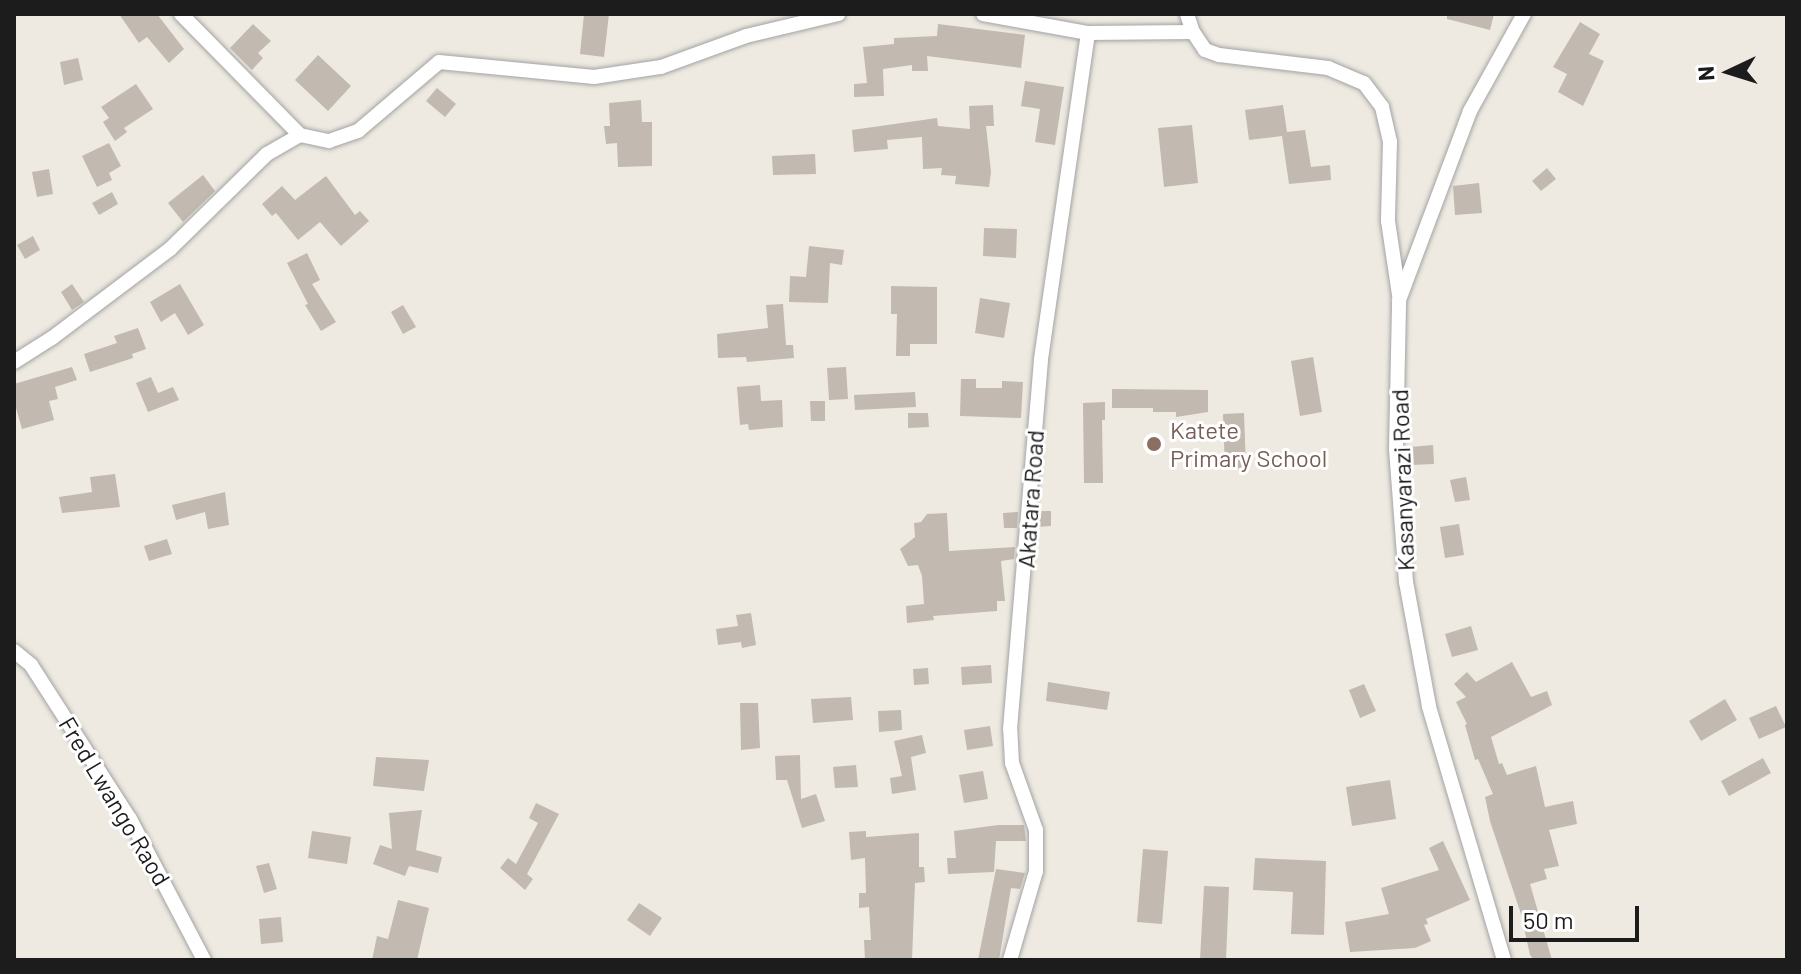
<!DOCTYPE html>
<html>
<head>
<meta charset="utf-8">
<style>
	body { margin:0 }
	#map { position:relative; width:1801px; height:974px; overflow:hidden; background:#eeeae1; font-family:Barlow,sans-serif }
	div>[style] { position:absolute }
	.building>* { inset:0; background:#c2b9b1 }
	.roads { filter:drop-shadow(0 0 2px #a3a3a3) drop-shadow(0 0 2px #a3a3a3) }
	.minor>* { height:14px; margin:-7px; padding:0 7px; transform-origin:7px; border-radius:7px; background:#fff }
	.dots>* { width:22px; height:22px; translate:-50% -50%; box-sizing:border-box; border:4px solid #fff; border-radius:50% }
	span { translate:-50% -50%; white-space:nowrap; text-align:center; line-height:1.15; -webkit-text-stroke:6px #fff; paint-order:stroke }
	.education-label { font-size:24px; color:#785e54 }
	.left { translate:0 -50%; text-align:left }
	.street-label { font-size:24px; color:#1c1c1c }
	.frame { position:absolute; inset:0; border:16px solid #1c1c1c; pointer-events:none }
	.north { position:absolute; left:1689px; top:32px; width:80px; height:80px; -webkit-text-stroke:6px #fff; paint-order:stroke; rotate:266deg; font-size:22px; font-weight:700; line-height:32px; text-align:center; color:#1c1c1c }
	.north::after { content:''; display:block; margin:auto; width:28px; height:36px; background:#1c1c1c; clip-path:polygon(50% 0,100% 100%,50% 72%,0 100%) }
	.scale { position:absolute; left:1509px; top:906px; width:130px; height:36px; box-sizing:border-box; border:4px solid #1c1c1c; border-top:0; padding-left:10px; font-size:24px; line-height:28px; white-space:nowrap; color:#1c1c1c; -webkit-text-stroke:6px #fff; paint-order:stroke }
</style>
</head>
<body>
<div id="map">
	<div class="building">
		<i style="clip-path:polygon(119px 14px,157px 14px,184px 49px,169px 63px,147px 37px,139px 43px)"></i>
		<i style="clip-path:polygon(584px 14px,609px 14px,604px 57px,580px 54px)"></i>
		<i style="clip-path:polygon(1447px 14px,1494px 14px,1490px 30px,1447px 19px)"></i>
		<i style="clip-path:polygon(1580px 22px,1600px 34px,1589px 54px,1604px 61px,1583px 106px,1558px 92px,1567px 74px,1553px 67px)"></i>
		<i style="clip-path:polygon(253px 24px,271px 41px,258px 53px,263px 58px,252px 70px,230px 48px)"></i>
		<i style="clip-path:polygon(938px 24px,1025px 35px,1021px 68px,927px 56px,928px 71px,912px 71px,912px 65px,883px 69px,884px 96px,854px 97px,854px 84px,867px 83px,863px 47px,894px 44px,894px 38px,937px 36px)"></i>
		<i style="clip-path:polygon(318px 55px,351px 86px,328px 111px,295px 80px)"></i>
		<i style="clip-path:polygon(78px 58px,83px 80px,64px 85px,60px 62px)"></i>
		<i style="clip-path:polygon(1025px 81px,1064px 87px,1055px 145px,1035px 142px,1040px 109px,1021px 106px)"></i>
		<i style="clip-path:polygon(136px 84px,153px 109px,124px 128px,127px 132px,115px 141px,103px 122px,109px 118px,101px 107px)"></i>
		<i style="clip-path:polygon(437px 88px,456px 104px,445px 117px,426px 101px)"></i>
		<i style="clip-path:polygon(641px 100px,642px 122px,652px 122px,652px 166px,618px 167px,617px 143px,606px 144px,604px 126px,610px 126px,609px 103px)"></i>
		<i style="clip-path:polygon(993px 105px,994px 126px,986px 126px,991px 172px,989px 187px,955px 184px,956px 176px,941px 175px,942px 168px,923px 169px,922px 137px,887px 140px,888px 149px,854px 152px,852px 130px,937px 118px,938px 126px,970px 129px,969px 106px)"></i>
		<i style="clip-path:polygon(1283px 105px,1287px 132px,1305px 130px,1311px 167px,1330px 165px,1331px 180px,1289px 184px,1282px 136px,1249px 140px,1245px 110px)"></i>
		<i style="clip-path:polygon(1192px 125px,1198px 183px,1164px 187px,1158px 128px)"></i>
		<i style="clip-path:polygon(109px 143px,121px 166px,109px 173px,112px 180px,97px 187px,82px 156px)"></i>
		<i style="clip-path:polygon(815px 154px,816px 174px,773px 175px,772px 156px)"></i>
		<i style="clip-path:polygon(1547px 168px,1556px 179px,1541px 191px,1532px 181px)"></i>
		<i style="clip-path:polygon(49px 169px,53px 194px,37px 197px,32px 172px)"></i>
		<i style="clip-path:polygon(203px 175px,215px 191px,183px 222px,168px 203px)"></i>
		<i style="clip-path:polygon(326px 176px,355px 215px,360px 211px,369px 221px,341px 246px,320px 222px,298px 240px,276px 213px,272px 216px,262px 204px,282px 186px,295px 200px)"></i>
		<i style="clip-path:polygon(1479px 183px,1482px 213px,1455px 215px,1453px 186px)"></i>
		<i style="clip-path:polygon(112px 192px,118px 204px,99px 215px,92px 203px)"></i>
		<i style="clip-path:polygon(984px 228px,1017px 229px,1016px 258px,983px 256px)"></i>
		<i style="clip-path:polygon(33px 236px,40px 250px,25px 259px,17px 245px)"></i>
		<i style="clip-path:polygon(809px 246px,844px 250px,842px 265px,830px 263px,828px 303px,789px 302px,790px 276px,806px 277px)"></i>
		<i style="clip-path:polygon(307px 253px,320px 280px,312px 284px,336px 322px,321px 331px,305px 305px,308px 304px,287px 263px)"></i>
		<i style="clip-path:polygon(72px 284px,84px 302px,72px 310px,61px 292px)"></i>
		<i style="clip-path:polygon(180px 284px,204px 325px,188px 335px,175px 313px,161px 322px,150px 302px)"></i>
		<i style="clip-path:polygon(891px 286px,937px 287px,937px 344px,910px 344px,910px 356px,896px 356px,897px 314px,891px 314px)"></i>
		<i style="clip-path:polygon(980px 298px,1010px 303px,1004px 338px,975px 333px)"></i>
		<i style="clip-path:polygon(783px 304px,786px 345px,793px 345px,794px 358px,747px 362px,746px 357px,718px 358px,717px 334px,768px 328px,766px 305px)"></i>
		<i style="clip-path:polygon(403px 305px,416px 327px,403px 334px,391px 312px)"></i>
		<i style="clip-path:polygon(138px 328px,146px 349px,132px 354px,133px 358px,90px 372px,84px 354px,117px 343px,114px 336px)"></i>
		<i style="clip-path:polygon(1313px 357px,1322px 412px,1300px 416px,1291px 361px)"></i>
		<i style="clip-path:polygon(72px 367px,77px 380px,55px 387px,58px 399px,49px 401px,54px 420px,22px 429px,14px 401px,14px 384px)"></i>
		<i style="clip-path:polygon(846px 367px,848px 399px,829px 400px,827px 368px)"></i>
		<i style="clip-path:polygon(151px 377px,158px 393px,173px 387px,179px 400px,148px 412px,136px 383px)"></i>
		<i style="clip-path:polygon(961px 379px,976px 379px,976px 388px,1002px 388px,1002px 381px,1023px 382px,1021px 418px,960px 416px)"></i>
		<i style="clip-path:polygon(760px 385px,761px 401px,782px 400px,783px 427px,749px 430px,748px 424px,740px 425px,737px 387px)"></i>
		<i style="clip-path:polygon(1112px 389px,1208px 390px,1208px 412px,1176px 417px,1176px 412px,1153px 412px,1153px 408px,1112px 408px)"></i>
		<i style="clip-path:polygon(915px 392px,916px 407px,855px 410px,854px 395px)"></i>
		<i style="clip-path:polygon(810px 401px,825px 401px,825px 421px,811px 421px)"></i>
		<i style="clip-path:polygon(1105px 402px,1105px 420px,1102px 420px,1103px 483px,1084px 483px,1083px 403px)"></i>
		<i style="clip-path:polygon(908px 413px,928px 413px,929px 427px,908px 428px)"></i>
		<i style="clip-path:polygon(1244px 413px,1246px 468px,1225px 469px,1223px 414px)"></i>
		<i style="clip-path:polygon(1433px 445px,1434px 464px,1411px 465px,1410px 447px)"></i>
		<i style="clip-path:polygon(115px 474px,120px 507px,62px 513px,59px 497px,92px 492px,90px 477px)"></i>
		<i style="clip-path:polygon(1466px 477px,1470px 500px,1455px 502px,1450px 480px)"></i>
		<i style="clip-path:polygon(225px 492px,229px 525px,208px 529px,205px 512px,176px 520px,172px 505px)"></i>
		<i style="clip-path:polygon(1038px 511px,1051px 511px,1051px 526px,1037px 527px)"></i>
		<i style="clip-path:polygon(1018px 512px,1017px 528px,1004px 528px,1003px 513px)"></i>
		<i style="clip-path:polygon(947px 513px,949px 551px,1015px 547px,1014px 559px,1001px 561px,1005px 601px,997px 601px,997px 611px,933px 616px,934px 620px,907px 623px,906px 606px,924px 604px,922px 576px,918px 565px,908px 566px,900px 549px,915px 537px,914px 523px,921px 522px,927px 514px)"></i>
		<i style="clip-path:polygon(1459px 524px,1464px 555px,1445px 558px,1440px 527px)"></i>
		<i style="clip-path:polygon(167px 539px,172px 554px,149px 561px,144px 546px)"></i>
		<i style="clip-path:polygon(751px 613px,756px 645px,742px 648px,741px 642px,718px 645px,716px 629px,738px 626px,736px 615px)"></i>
		<i style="clip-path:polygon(1471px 626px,1478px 650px,1452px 657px,1445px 634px)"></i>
		<i style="clip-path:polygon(1512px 662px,1531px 697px,1547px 691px,1552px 705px,1491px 737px,1499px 764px,1502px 763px,1507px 775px,1536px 766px,1545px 807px,1573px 801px,1577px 824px,1549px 830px,1559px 866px,1544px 869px,1547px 879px,1530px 884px,1552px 960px,1534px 960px,1530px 955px,1521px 914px,1490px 821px,1485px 797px,1493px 794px,1478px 759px,1475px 760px,1465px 725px,1467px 724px,1456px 702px,1466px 697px,1454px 684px,1467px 672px,1476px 682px)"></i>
		<i style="clip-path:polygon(991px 665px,992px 683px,962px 685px,961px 667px)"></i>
		<i style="clip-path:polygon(928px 668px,929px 684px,914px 685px,913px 669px)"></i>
		<i style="clip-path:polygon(1048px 682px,1110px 692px,1107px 710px,1046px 701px)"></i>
		<i style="clip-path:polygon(1364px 684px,1376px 711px,1360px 718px,1349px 690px)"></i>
		<i style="clip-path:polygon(851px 697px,853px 720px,813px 723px,811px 699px)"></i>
		<i style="clip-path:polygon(1725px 699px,1737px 720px,1701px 741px,1689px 721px)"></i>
		<i style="clip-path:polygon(740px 703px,758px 703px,760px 748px,741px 750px)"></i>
		<i style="clip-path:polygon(1776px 706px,1786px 727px,1759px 739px,1749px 718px)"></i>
		<i style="clip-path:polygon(901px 710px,902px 730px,879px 732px,878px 711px)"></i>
		<i style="clip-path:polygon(990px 726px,993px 746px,967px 750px,964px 730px)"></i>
		<i style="clip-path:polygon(922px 735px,926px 753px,911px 757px,916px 790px,892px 794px,890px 778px,902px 776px,894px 741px)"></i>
		<i style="clip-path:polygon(800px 755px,801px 799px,816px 794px,825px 821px,802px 828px,787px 780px,776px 780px,775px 756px)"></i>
		<i style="clip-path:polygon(376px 757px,429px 760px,424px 791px,373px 786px)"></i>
		<i style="clip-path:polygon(1763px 758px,1771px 773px,1729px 796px,1721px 781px)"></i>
		<i style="clip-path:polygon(856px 765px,858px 787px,835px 788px,833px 767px)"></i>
		<i style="clip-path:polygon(983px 771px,988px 799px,964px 803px,959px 775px)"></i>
		<i style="clip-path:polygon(1390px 780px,1396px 819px,1352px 826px,1346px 787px)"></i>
		<i style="clip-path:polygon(536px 803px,559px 814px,527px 874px,533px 879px,525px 890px,500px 868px,508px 858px,516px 864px,538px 823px,529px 818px)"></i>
		<i style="clip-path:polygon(422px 810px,416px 850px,442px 857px,438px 873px,409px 866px,405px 876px,373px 864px,380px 845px,392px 849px,389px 813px)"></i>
		<i style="clip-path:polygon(998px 825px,1024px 825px,1026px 841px,996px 841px,994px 872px,948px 874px,947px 858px,956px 858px,954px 831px)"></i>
		<i style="clip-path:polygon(312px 831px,351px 837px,347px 864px,308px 858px)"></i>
		<i style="clip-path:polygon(866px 831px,866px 837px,919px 833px,919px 867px,924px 867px,925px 882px,915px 883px,912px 960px,865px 960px,864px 940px,871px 940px,869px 907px,859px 908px,859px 893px,866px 893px,865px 858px,851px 860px,849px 832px)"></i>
		<i style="clip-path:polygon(1443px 841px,1470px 900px,1426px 919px,1428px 924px,1424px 925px,1431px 941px,1415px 948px,1350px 952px,1345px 922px,1389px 914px,1381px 888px,1439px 870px,1429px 848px)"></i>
		<i style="clip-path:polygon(1143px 849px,1168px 851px,1162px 924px,1137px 922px)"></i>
		<i style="clip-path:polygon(1255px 858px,1326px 861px,1324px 935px,1291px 934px,1293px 892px,1253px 890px)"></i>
		<i style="clip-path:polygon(269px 863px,277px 889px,264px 893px,256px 866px)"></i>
		<i style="clip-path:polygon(996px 869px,1025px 873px,1020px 889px,1011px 888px,999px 960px,978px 960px)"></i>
		<i style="clip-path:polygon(1204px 886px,1229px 887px,1226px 960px,1200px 960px)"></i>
		<i style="clip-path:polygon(398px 900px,429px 908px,417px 960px,372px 960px,377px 936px,388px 939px)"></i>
		<i style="clip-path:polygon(639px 903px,662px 918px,650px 936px,627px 920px)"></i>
		<i style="clip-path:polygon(281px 917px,283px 942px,261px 944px,259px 919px)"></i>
	</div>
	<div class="roads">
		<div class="minor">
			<i style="left:181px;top:14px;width:170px;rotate:45.5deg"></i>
			<i style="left:983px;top:14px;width:107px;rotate:10.3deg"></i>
			<i style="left:1088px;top:33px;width:105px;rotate:-0.5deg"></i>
			<i style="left:1187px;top:14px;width:19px;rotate:72deg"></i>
			<i style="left:1193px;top:32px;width:22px;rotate:56deg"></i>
			<i style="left:1205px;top:50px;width:15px;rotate:20deg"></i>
			<i style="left:1219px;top:55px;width:110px;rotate:6.8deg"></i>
			<i style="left:1328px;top:68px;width:39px;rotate:23deg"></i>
			<i style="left:1364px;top:83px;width:30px;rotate:53deg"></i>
			<i style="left:1382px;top:107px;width:36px;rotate:77deg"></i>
			<i style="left:1390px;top:142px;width:79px;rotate:91.5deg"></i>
			<i style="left:1388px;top:221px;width:75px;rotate:81.5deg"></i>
			<i style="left:14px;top:362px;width:45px;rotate:-32.3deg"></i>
			<i style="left:52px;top:338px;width:148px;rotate:-37deg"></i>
			<i style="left:170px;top:249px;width:136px;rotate:-44.4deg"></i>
			<i style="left:267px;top:154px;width:38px;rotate:-30deg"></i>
			<i style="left:300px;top:135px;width:30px;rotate:12deg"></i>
			<i style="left:329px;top:141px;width:31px;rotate:-19deg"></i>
			<i style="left:358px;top:131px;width:106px;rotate:-40.4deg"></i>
			<i style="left:439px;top:62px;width:156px;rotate:5.5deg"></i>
			<i style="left:594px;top:77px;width:68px;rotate:-8.5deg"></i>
			<i style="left:661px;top:67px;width:90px;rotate:-20deg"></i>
			<i style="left:746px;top:36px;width:95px;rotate:-13.4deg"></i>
			<i style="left:14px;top:651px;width:22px;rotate:39deg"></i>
			<i style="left:31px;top:665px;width:183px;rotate:57.3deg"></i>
			<i style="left:130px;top:819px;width:159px;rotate:62.3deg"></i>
			<i style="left:1010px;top:960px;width:93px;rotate:-73.7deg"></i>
			<i style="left:1036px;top:871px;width:41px;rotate:-90deg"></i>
			<i style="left:1036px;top:830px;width:71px;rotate:-109.7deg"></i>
			<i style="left:1012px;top:763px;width:34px;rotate:-93deg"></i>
			<i style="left:1010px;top:729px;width:371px;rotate:-85.2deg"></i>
			<i style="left:1041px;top:359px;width:329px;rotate:-81.8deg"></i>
			<i style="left:1504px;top:960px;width:265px;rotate:-106.5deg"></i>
			<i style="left:1429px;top:706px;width:126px;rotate:-100.5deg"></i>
			<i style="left:1406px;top:582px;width:133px;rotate:-94.3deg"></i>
			<i style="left:1396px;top:449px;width:149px;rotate:-88.8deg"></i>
			<i style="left:1399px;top:300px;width:202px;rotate:-69.4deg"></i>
			<i style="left:1470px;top:111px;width:111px;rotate:-60.9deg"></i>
		</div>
	</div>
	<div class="dots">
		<i style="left:1154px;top:444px;background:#8d6e63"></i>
	</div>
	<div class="education-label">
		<span class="left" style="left:1170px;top:444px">Katete<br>Primary School</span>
	</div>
	<div class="street-label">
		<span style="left:1402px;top:480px;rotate:-92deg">Kasanyarazi Road</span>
		<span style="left:1030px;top:499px;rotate:-86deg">Akatara Road</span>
		<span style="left:115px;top:801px;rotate:59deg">Fred Lwango Raod</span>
	</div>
	<div class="frame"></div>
	<div class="north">N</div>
	<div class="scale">50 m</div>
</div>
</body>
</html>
